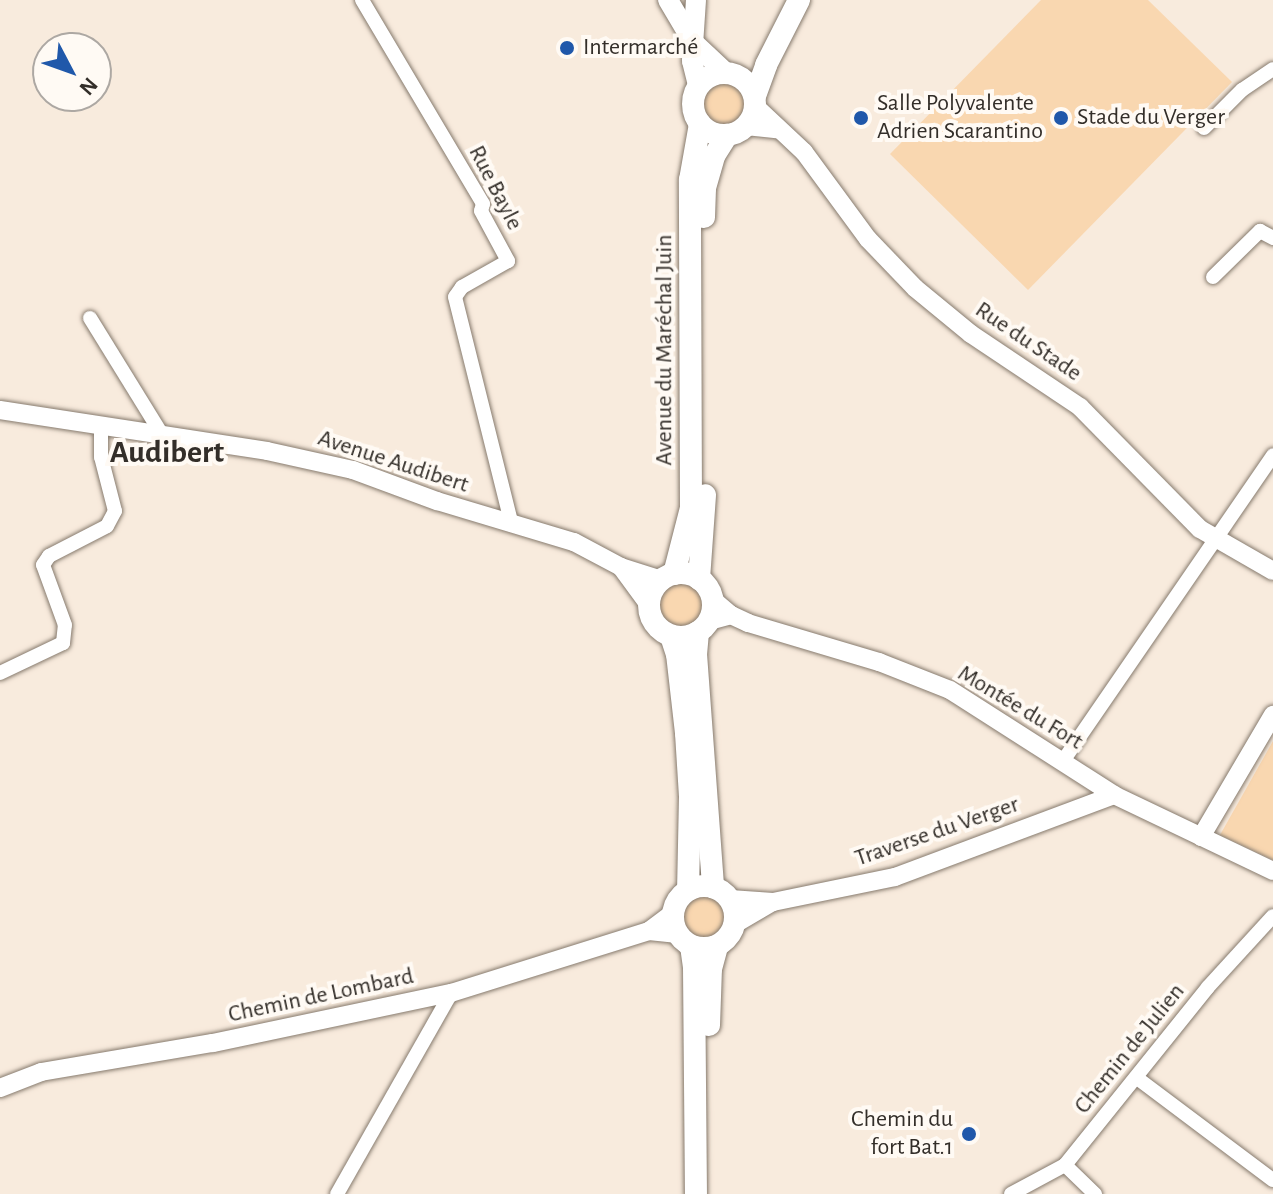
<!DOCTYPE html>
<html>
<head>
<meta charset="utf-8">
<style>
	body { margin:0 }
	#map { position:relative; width:1273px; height:1194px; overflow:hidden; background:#f8ebdd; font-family:"Alegreya Sans",sans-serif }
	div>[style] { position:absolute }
	.green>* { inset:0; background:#f9d7b0 }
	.round { border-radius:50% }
	.roads { filter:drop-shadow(0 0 2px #867a6d) drop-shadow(0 0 2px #867a6d) }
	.minor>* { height:14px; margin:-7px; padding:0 7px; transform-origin:7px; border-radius:7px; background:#fff }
	.tertiary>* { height:18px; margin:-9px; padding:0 9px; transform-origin:9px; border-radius:9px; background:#fff }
	.secondary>* { height:20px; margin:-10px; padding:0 10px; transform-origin:10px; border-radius:10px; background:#fff }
	.primary>* { height:22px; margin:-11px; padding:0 11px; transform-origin:11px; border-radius:11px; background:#fff }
	.primary>.ring { margin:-11px; padding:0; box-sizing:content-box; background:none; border:22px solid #fff; border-radius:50% }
	.dots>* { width:22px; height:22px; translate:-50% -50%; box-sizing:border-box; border:4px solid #fffaf4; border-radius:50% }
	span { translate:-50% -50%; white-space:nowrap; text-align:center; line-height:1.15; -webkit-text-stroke:8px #fffaf4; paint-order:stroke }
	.poi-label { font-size:24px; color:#332e29 }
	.left { translate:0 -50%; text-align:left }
	.right { translate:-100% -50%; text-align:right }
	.street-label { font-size:24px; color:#332e29 }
	.district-label { font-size:32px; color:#332e29; font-weight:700 }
	.north { position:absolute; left:32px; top:32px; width:80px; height:80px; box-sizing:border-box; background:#fffaf4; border:2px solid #ada8a3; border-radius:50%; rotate:131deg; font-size:22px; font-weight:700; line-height:32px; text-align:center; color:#332e29 }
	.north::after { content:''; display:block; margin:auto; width:28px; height:36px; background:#2058aa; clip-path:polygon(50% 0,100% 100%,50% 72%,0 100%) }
</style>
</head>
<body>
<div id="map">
	<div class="green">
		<i style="clip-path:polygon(1041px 0,1148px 0,1232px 82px,1028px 290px,890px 154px)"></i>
		<i class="round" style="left:693px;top:73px;width:62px;height:62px"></i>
		<i class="round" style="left:649px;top:574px;width:62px;height:62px"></i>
		<i style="clip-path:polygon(1273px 741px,1273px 860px,1220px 835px)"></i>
		<i class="round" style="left:674px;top:886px;width:62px;height:62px"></i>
	</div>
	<div class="roads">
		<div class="minor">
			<i style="left:362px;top:0;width:237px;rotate:59.3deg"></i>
			<i style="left:483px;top:204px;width:7px;rotate:106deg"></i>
			<i style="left:481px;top:211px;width:57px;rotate:61.6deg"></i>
			<i style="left:508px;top:261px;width:53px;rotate:150.5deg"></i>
			<i style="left:462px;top:287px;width:12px;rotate:125deg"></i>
			<i style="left:455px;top:297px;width:235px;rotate:76deg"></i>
			<i style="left:1204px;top:128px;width:54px;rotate:-45deg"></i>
			<i style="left:1242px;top:90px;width:37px;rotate:-34deg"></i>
			<i style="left:1213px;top:277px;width:66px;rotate:-44.4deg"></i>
			<i style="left:1260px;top:231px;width:15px;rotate:28deg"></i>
			<i style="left:90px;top:318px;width:139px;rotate:58.3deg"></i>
			<i style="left:0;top:673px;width:70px;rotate:-25.5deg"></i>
			<i style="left:63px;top:643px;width:18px;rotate:-84deg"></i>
			<i style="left:65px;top:625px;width:64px;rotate:-110.1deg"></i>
			<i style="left:43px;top:565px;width:11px;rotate:-56deg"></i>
			<i style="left:49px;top:556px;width:65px;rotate:-27.3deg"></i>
			<i style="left:107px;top:526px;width:17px;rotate:-62deg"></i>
			<i style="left:115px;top:511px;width:56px;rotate:-104.5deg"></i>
			<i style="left:101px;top:457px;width:30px;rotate:-90deg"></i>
			<i style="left:1063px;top:761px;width:371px;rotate:-55.5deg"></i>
			<i style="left:1137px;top:1078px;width:170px;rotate:36.9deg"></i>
			<i style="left:1065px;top:1165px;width:42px;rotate:44deg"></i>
			<i style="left:337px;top:1194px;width:231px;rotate:-60.4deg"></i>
			<i style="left:1011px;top:1194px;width:61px;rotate:-28.2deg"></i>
			<i style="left:1065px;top:1165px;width:228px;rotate:-51.2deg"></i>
			<i style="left:1208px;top:987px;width:96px;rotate:-47.5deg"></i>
		</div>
		<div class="tertiary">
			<i style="left:755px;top:106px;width:67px;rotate:43.2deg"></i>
			<i style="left:804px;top:152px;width:108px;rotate:53.7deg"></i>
			<i style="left:868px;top:239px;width:68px;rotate:46.2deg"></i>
			<i style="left:915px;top:288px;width:72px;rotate:39.4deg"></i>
			<i style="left:971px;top:334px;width:131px;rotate:33.8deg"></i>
			<i style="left:1080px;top:407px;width:171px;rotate:45.5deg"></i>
			<i style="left:1200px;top:529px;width:84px;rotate:29.9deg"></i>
			<i style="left:746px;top:126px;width:31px;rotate:6deg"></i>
			<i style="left:0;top:410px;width:270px;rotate:8.7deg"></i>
			<i style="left:267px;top:451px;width:88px;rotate:12.5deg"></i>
			<i style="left:353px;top:470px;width:90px;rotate:20.3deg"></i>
			<i style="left:437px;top:501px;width:143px;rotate:16.7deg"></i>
			<i style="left:574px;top:542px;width:53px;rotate:28deg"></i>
			<i style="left:621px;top:567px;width:43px;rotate:17.6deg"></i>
			<i style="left:621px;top:567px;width:47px;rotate:53.6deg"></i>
			<i style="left:712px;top:599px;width:25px;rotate:40deg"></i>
			<i style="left:731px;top:615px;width:19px;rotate:25deg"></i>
			<i style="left:748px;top:623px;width:137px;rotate:16.6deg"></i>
			<i style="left:879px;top:662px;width:76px;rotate:21.5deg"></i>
			<i style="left:950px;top:690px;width:195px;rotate:32.6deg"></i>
			<i style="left:1114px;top:795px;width:176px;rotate:25.5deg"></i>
			<i style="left:709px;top:621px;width:23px;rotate:-15deg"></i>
			<i style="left:1201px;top:837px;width:142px;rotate:-59.5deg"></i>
			<i style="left:730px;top:899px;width:43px;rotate:4deg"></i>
			<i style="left:773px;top:902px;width:125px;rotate:-11.6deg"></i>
			<i style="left:895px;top:877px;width:234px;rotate:-20.5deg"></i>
			<i style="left:735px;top:924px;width:42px;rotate:-30.3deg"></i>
			<i style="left:649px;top:931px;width:29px;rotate:6deg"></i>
			<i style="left:0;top:1088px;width:44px;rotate:-21.3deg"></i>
			<i style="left:41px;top:1072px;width:174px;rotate:-9.6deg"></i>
			<i style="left:213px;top:1043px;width:243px;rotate:-11.9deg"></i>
			<i style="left:451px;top:993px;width:207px;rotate:-17.4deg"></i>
			<i style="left:649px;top:931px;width:30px;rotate:-37deg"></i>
		</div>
		<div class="secondary">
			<i style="left:668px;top:0;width:49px;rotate:59.2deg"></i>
			<i style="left:693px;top:42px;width:44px;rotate:43.2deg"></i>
			<i style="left:696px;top:0;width:61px;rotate:93.8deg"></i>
			<i style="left:692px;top:61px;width:25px;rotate:76deg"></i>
		</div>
		<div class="primary">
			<i class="ring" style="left:693px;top:73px;width:40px;height:40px"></i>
			<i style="left:755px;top:96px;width:33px;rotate:-70deg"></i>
			<i style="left:766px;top:65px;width:73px;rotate:-63.1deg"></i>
			<i style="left:704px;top:217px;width:29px;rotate:-88deg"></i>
			<i style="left:705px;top:188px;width:33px;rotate:-74deg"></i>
			<i style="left:714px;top:156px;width:25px;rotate:-58deg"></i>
			<i class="ring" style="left:649px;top:573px;width:42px;height:42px"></i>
			<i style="left:674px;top:574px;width:68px;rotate:-75.6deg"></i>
			<i style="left:691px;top:508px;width:328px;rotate:-90.2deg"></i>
			<i style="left:690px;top:180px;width:57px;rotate:-79.9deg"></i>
			<i style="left:699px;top:579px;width:84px;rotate:-85.9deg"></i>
			<i style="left:698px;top:632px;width:22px;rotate:95deg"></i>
			<i style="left:696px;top:654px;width:234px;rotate:85.8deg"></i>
			<i style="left:671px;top:636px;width:19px;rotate:72deg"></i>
			<i style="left:677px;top:654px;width:80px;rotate:83.5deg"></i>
			<i style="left:686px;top:733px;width:64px;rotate:86.4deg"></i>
			<i style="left:690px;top:797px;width:93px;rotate:91.2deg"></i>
			<i class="ring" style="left:673px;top:886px;width:40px;height:40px"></i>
			<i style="left:691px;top:946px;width:22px;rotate:82deg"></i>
			<i style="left:694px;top:968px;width:226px;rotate:89.5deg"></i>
			<i style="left:709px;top:1025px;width:56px;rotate:-88deg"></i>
			<i style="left:711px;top:969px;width:24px;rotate:-75deg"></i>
		</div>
	</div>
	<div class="dots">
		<i style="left:567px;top:48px;background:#2058aa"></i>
		<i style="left:861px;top:118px;background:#2058aa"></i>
		<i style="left:1061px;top:118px;background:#2058aa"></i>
		<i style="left:969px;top:1134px;background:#2058aa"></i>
	</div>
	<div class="poi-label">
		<span class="left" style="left:583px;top:48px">Intermarché</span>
		<span class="left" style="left:877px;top:118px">Salle Polyvalente<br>Adrien Scarantino</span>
		<span class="left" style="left:1077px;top:118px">Stade du Verger</span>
		<span class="right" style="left:953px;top:1134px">Chemin du<br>fort Bat.1</span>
	</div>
	<div class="street-label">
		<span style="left:495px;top:188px;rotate:63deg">Rue Bayle</span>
		<span style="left:1028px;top:342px;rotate:34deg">Rue du Stade</span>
		<span style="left:665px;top:350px;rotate:-90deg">Avenue du Maréchal Juin</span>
		<span style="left:393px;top:462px;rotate:18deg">Avenue Audibert</span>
		<span style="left:1020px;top:708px;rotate:31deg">Montée du Fort</span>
		<span style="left:937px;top:832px;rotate:-19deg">Traverse du Verger</span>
		<span style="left:321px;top:996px;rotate:-12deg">Chemin de Lombard</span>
		<span style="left:1130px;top:1049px;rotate:-51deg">Chemin de Julien</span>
	</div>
	<div class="district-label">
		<span style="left:167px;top:452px">Audibert</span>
	</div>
	<div class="north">N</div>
</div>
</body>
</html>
